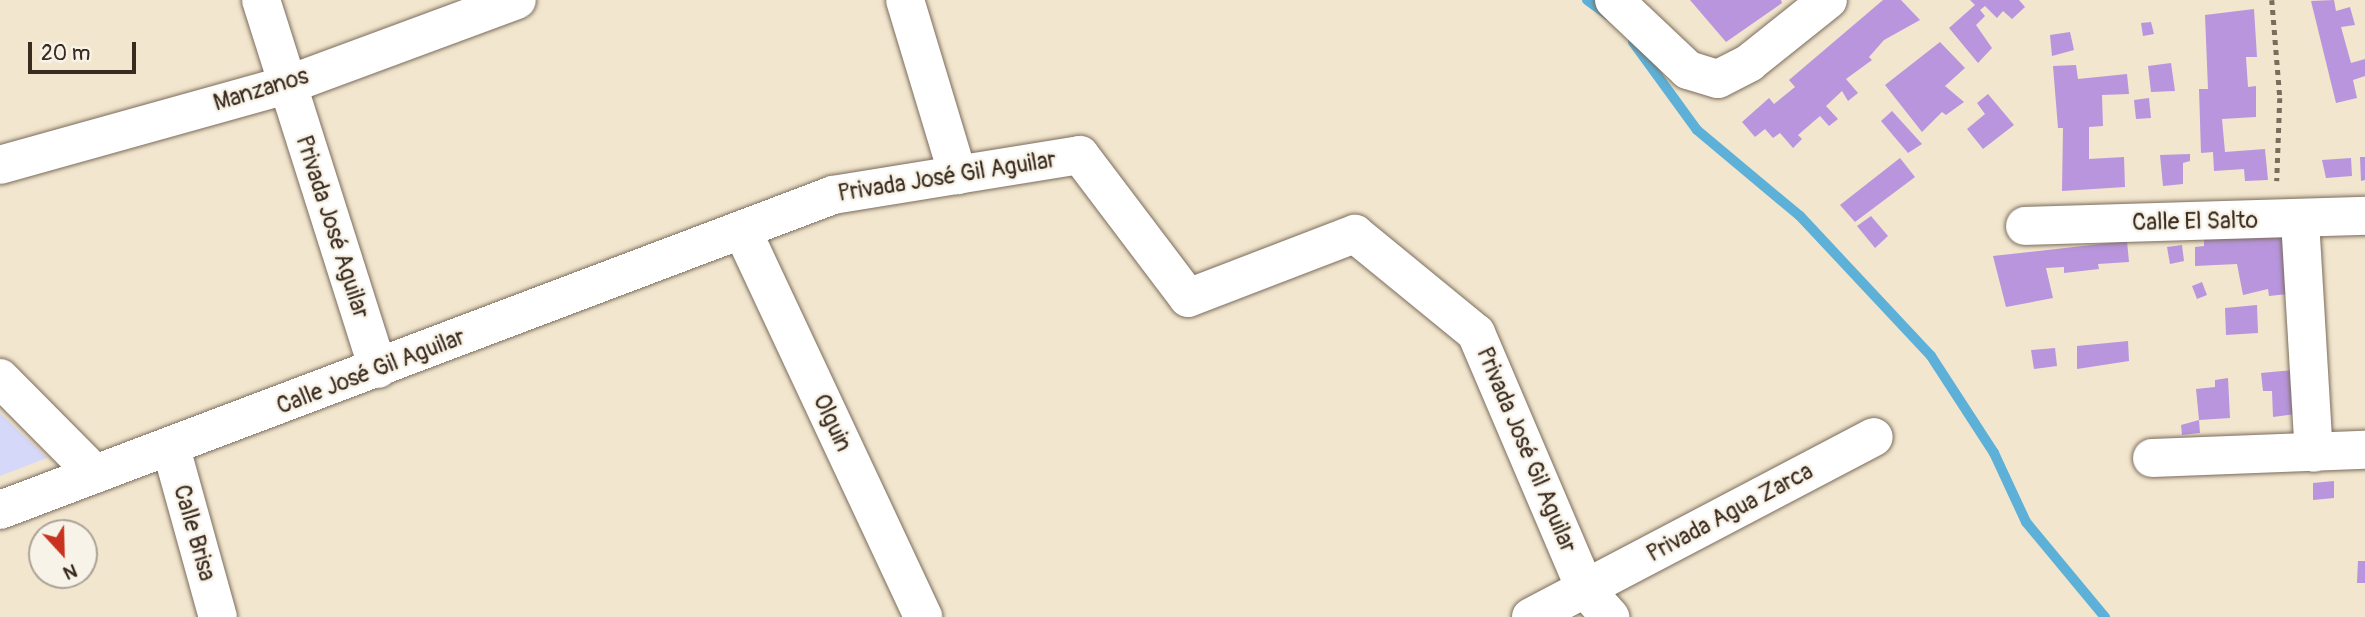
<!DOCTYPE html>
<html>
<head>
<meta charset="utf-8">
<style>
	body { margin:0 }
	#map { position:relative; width:2365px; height:617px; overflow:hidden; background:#f2e6ce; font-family:Pangolin,sans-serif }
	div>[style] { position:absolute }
	.built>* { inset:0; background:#d5d8f9 }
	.stream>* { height:10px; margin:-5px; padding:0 5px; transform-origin:5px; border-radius:5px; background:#5db0d8 }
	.building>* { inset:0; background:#b895dd }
	.path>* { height:4.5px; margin-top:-2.25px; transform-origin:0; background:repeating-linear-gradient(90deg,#7b6c5c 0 5px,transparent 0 10px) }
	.roads { filter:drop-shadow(0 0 2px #7b6c5c) drop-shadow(0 0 2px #7b6c5c) }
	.minor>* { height:38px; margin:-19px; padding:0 19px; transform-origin:19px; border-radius:19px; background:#fff }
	span { translate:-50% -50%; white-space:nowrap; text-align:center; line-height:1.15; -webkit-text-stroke:5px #f7f3e8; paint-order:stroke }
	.street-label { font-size:23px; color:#3b2a1e }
	.north { position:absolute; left:28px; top:519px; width:70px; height:70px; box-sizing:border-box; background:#f7f3e8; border:2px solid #aca397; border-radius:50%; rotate:158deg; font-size:19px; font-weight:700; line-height:28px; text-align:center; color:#3b2a1e }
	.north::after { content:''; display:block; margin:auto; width:24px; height:32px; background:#c8321e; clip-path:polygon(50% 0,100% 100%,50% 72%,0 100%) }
	.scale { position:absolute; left:28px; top:42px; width:108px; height:32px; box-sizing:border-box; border:4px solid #3b2a1e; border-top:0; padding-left:9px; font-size:21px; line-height:24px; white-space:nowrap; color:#3b2a1e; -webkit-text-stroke:5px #f7f3e8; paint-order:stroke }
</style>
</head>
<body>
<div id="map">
	<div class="built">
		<i style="clip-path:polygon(0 413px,47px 458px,0 476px)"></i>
	</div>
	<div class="stream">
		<i style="left:1587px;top:0;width:26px;rotate:36deg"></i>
		<i style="left:1633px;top:42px;width:109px;rotate:54deg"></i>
		<i style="left:1697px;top:130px;width:134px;rotate:39.9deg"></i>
		<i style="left:1800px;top:216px;width:192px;rotate:46.9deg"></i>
		<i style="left:1931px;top:356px;width:116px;rotate:57deg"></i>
		<i style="left:1994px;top:453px;width:76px;rotate:65.1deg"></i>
		<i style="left:2026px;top:522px;width:124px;rotate:50.3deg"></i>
	</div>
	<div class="building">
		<i style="clip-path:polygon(1690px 0,1781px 0,1782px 3px,1726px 42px)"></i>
		<i style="clip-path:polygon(1883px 0,1901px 0,1920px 20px,1884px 40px,1869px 57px,1872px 60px,1846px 79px,1858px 93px,1848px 101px,1842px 91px,1826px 106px,1838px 119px,1829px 126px,1820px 116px,1798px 135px,1802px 139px,1793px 148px,1780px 133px,1773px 138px,1765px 129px,1755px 137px,1742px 122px,1769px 98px,1774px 104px,1795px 87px,1789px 80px)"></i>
		<i style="clip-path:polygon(1970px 0,2019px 0,2025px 7px,2012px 19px,2003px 11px,1997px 18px,1985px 6px,1980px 10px,1985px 16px,1976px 25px,1992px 48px,1978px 63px,1949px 28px,1975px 5px)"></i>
		<i style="clip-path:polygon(2334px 0,2336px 11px,2350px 7px,2355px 25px,2341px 27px,2351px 63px,2365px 59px,2365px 76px,2353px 80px,2357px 98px,2336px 103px,2311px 1px)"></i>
		<i style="clip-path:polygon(2254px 9px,2257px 57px,2246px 57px,2248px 87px,2256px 86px,2256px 117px,2222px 119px,2225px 152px,2265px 149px,2268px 180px,2245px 181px,2244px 169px,2214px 171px,2213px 152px,2201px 153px,2199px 89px,2208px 89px,2205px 15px)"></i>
		<i style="clip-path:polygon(2151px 22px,2154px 34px,2143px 36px,2141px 23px)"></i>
		<i style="clip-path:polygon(2070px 32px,2074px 50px,2052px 56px,2050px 35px)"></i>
		<i style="clip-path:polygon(1940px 42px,1965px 68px,1945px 86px,1964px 102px,1946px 115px,1942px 112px,1922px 132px,1885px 85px)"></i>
		<i style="clip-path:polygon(2171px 63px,2175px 91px,2151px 92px,2148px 66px)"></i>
		<i style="clip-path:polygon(2076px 65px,2078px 79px,2127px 74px,2129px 94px,2102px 95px,2103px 126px,2089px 127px,2089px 159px,2124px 157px,2125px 187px,2062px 191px,2063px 128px,2058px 128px,2053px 66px)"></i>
		<i style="clip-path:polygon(1988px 94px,2014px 125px,1983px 149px,1967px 129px,1985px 114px,1977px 103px)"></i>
		<i style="clip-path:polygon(2149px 98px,2151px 118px,2136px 119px,2134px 100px)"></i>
		<i style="clip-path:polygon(1892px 111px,1922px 144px,1908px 153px,1881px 121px)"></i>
		<i style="clip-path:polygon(2190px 154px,2190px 161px,2183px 163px,2183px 184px,2163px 186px,2160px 155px)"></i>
		<i style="clip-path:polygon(2360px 157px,2365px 157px,2365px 180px,2361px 181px)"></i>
		<i style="clip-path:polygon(1900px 158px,1915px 177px,1855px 222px,1840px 205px)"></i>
		<i style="clip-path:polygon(2351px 158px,2352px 176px,2326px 178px,2322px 160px)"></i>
		<i style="clip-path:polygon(1871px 216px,1888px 236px,1875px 248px,1857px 226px)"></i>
		<i style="clip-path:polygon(2285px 233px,2289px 294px,2269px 296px,2268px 289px,2243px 295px,2237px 264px,2195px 266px,2195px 247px,2204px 246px,2204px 237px)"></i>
		<i style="clip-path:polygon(2127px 241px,2129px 262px,2098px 264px,2099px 269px,2064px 273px,2064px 267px,2046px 268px,2053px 298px,2006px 307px,1993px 256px)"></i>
		<i style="clip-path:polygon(2182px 245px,2184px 261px,2170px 264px,2167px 247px)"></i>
		<i style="clip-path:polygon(2202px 282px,2207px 295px,2197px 299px,2192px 286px)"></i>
		<i style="clip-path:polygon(2257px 305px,2258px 333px,2226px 335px,2225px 308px)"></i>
		<i style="clip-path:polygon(2128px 341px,2129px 361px,2077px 369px,2077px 346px)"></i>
		<i style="clip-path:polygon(2055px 348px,2057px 366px,2034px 369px,2031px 350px)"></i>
		<i style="clip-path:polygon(2293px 370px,2296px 414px,2273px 417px,2272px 391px,2263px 391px,2261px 373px)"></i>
		<i style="clip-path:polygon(2228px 378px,2230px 418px,2199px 420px,2196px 389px,2215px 387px,2215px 380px)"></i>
		<i style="clip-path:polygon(2199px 420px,2200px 433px,2182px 435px,2181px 425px)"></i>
		<i style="clip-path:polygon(2334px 481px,2334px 498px,2313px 500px,2313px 483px)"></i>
		<i style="clip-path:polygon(2358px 561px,2365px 561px,2365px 583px,2357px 583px)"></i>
	</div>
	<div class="path">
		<i style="left:2272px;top:0;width:98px;rotate:85.3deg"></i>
		<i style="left:2280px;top:98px;width:83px;rotate:92.1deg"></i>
	</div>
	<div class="roads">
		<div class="minor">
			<i style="left:261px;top:0;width:387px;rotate:72.4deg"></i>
			<i style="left:905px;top:0;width:183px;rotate:73.2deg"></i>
			<i style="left:1614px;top:0;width:102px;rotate:43.4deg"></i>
			<i style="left:1688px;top:70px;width:31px;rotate:17deg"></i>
			<i style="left:1718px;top:79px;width:35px;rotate:-27deg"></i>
			<i style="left:1749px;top:63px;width:101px;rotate:-38.6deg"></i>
			<i style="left:0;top:165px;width:298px;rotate:-15.6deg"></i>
			<i style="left:287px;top:85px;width:245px;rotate:-20.3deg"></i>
			<i style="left:2300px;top:220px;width:233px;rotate:86.6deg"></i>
			<i style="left:2025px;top:226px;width:340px;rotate:-1.7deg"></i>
			<i style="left:742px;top:230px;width:427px;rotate:64.9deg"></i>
			<i style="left:0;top:378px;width:135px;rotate:45.3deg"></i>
			<i style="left:171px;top:448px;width:175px;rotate:74.5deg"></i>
			<i style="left:2152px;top:458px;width:213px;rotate:-2.2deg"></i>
			<i style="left:0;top:510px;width:891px;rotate:-20.71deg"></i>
			<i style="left:833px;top:195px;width:250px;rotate:-9.2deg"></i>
			<i style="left:1080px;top:155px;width:179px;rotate:52.9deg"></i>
			<i style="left:1188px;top:298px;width:179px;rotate:-21deg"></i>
			<i style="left:1355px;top:234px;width:156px;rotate:39.3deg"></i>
			<i style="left:1476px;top:333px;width:278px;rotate:66.9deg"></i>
			<i style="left:1585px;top:589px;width:38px;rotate:48deg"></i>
			<i style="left:1531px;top:617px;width:387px;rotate:-27.7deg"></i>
		</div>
	</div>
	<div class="street-label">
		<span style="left:261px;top:90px;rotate:-17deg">Manzanos</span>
		<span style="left:947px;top:177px;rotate:-9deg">Privada José Gil Aguilar</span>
		<span style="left:2195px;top:222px;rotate:-1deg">Calle El Salto</span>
		<span style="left:332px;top:227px;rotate:72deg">Privada José Aguilar</span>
		<span style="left:371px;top:372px;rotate:-21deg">Calle José Gil Aguilar</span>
		<span style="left:832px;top:423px;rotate:65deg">Olguin</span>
		<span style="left:1526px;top:450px;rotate:67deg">Privada José Gil Aguilar</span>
		<span style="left:1730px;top:513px;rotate:-28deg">Privada Agua Zarca</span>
		<span style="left:194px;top:533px;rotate:74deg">Calle Brisa</span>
	</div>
	<div class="north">N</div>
	<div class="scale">20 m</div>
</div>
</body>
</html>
